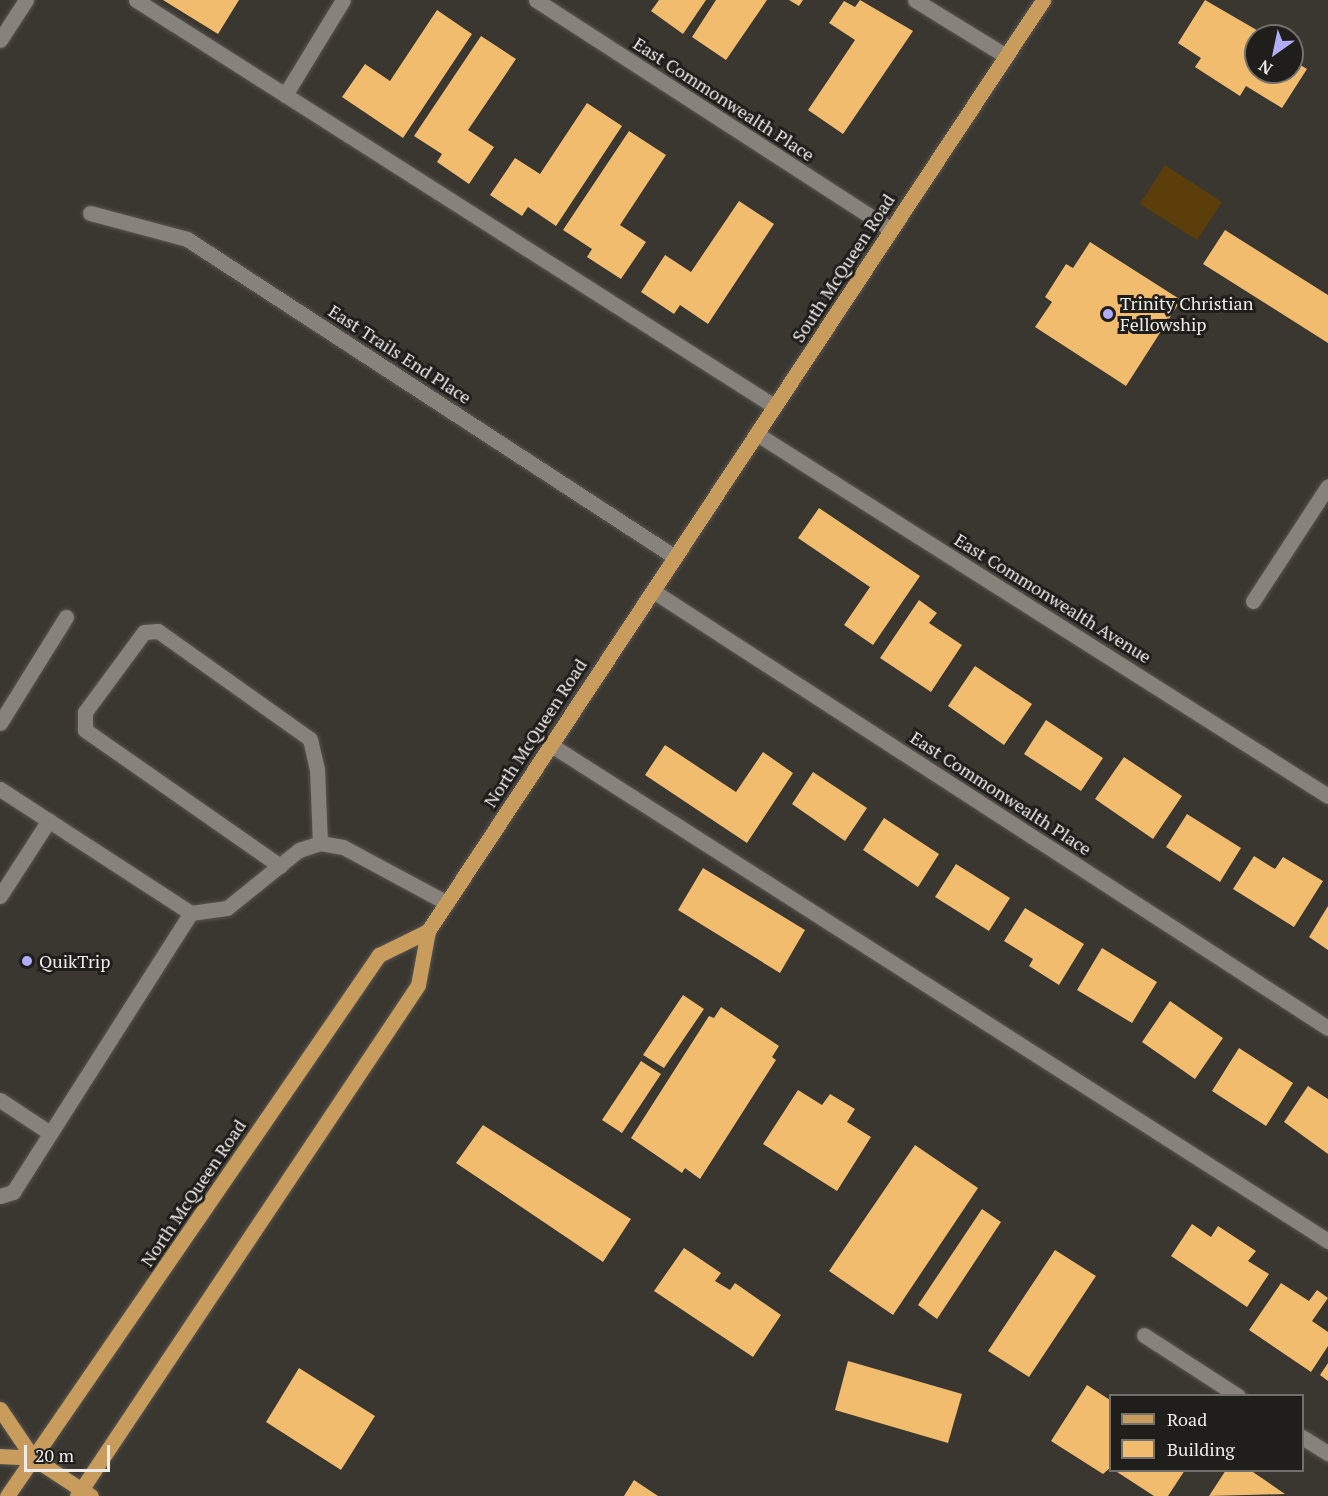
<!DOCTYPE html>
<html>
<head>
<meta charset="utf-8">
<style>
	body { margin:0 }
	#map { position:relative; width:1328px; height:1496px; overflow:hidden; background:#3a3630; font-family:"PT Serif",serif }
	div>[style] { position:absolute }
	.green>* { inset:0; background:#5c3e0b }
	.building>* { inset:0; background:#f2bc6f }
	.roads { filter:drop-shadow(0 0 2px #56534e) drop-shadow(0 0 2px #56534e) }
	.minor>* { height:15px; margin:-7.5px; padding:0 7.5px; transform-origin:7.5px; border-radius:7.5px; background:#87827c }
	.major>* { height:15px; margin:-7.5px; padding:0 7.5px; transform-origin:7.5px; border-radius:7.5px; background:#c79c5c }
	.dots>* { width:16px; height:16px; translate:-50% -50%; box-sizing:border-box; border:3px solid #1f1e1b; border-radius:50% }
	span { translate:-50% -50%; white-space:nowrap; text-align:center; line-height:1.15; -webkit-text-stroke:6px #1f1e1b; paint-order:stroke }
	.street-label { font-size:18px; color:#eeebe8 }
	.poi-label { font-size:18px; color:#eeebe8 }
	.left { translate:0 -50%; text-align:left }
	.legend { position:absolute; left:1109px; top:1394px; width:195px; height:78px; box-sizing:border-box; background:#1f1e1b; border:2px solid #72706d; margin:0; padding:8px 10px; list-style:none; font-size:18px; color:#eeebe8 }
	.legend li { display:flex; align-items:center; gap:12px; height:30px }
	.legend b { width:30px; border:2px solid #72706d }
	.north { position:absolute; left:1244px; top:24px; width:60px; height:60px; box-sizing:border-box; background:#1f1e1b; border:2px solid #72706d; border-radius:50%; rotate:213deg; font-size:16px; font-weight:700; line-height:24px; text-align:center; color:#eeebe8 }
	.north::after { content:''; display:block; margin:auto; width:21px; height:27px; background:#b0aefa; clip-path:polygon(50% 0,100% 100%,50% 72%,0 100%) }
	.scale { position:absolute; left:24px; top:1445px; width:86px; height:27px; box-sizing:border-box; border:3px solid #eeebe8; border-top:0; padding-left:8px; font-size:18px; line-height:21px; white-space:nowrap; color:#eeebe8; -webkit-text-stroke:4px #1f1e1b; paint-order:stroke }
</style>
</head>
<body>
<div id="map">
	<div class="green">
		<i style="clip-path:polygon(1165px 165px,1222px 202px,1197px 240px,1140px 204px)"></i>
	</div>
	<div class="building">
		<i style="clip-path:polygon(163px 0,239px 0,218px 34px)"></i>
		<i style="clip-path:polygon(659px 0,706px 0,683px 34px,651px 11px)"></i>
		<i style="clip-path:polygon(716px 0,767px 0,726px 60px,692px 37px)"></i>
		<i style="clip-path:polygon(789px 0,803px 0,799px 6px)"></i>
		<i style="clip-path:polygon(860px 0,913px 31px,843px 134px,808px 110px,855px 40px,829px 23px,844px 1px,855px 7px)"></i>
		<i style="clip-path:polygon(1205px 0,1267px 36px,1256px 36px,1256px 72px,1292px 72px,1292px 60px,1307px 69px,1282px 108px,1246px 86px,1240px 96px,1195px 67px,1201px 58px,1178px 43px)"></i>
		<i style="clip-path:polygon(437px 10px,472px 34px,403px 138px,342px 97px,365px 64px,390px 81px)"></i>
		<i style="clip-path:polygon(481px 36px,516px 59px,468px 130px,494px 147px,469px 184px,437px 162px,442px 154px,414px 136px)"></i>
		<i style="clip-path:polygon(587px 103px,622px 126px,556px 226px,528px 207px,522px 216px,490px 195px,515px 158px,540px 174px)"></i>
		<i style="clip-path:polygon(629px 131px,666px 155px,620px 225px,646px 242px,621px 279px,587px 257px,592px 249px,563px 230px)"></i>
		<i style="clip-path:polygon(739px 201px,774px 224px,708px 324px,680px 305px,674px 314px,641px 292px,665px 255px,691px 272px)"></i>
		<i style="clip-path:polygon(1225px 230px,1328px 295px,1328px 343px,1203px 264px)"></i>
		<i style="clip-path:polygon(1090px 242px,1181px 300px,1126px 386px,1035px 327px,1052px 302px,1045px 297px,1066px 264px,1073px 268px)"></i>
		<i style="clip-path:polygon(819px 508px,920px 576px,873px 645px,844px 625px,870px 587px,798px 538px)"></i>
		<i style="clip-path:polygon(919px 600px,937px 613px,929px 623px,962px 645px,931px 692px,880px 658px)"></i>
		<i style="clip-path:polygon(975px 666px,1032px 704px,1004px 745px,948px 706px)"></i>
		<i style="clip-path:polygon(1046px 720px,1103px 758px,1081px 791px,1024px 754px)"></i>
		<i style="clip-path:polygon(665px 745px,736px 792px,763px 752px,793px 773px,747px 843px,645px 775px)"></i>
		<i style="clip-path:polygon(1124px 757px,1182px 796px,1153px 839px,1095px 799px)"></i>
		<i style="clip-path:polygon(813px 772px,867px 808px,845px 841px,792px 804px)"></i>
		<i style="clip-path:polygon(1187px 814px,1241px 848px,1220px 882px,1166px 847px)"></i>
		<i style="clip-path:polygon(884px 818px,939px 854px,918px 887px,863px 850px)"></i>
		<i style="clip-path:polygon(1254px 856px,1275px 869px,1283px 857px,1323px 881px,1294px 927px,1233px 889px)"></i>
		<i style="clip-path:polygon(956px 864px,1010px 898px,989px 931px,935px 897px)"></i>
		<i style="clip-path:polygon(703px 868px,805px 930px,780px 973px,678px 910px)"></i>
		<i style="clip-path:polygon(1328px 906px,1328px 950px,1309px 937px)"></i>
		<i style="clip-path:polygon(1025px 908px,1084px 944px,1059px 985px,1029px 966px,1033px 959px,1004px 941px)"></i>
		<i style="clip-path:polygon(1102px 948px,1157px 982px,1132px 1023px,1077px 990px)"></i>
		<i style="clip-path:polygon(683px 995px,704px 1009px,664px 1068px,643px 1055px)"></i>
		<i style="clip-path:polygon(1170px 1001px,1223px 1038px,1195px 1079px,1142px 1042px)"></i>
		<i style="clip-path:polygon(721px 1007px,779px 1046px,772px 1057px,776px 1060px,700px 1179px,685px 1168px,682px 1173px,631px 1138px,709px 1016px,714px 1018px)"></i>
		<i style="clip-path:polygon(1239px 1048px,1293px 1083px,1266px 1126px,1212px 1091px)"></i>
		<i style="clip-path:polygon(641px 1061px,661px 1074px,622px 1133px,602px 1120px)"></i>
		<i style="clip-path:polygon(1308px 1086px,1328px 1099px,1328px 1154px,1284px 1122px)"></i>
		<i style="clip-path:polygon(798px 1090px,822px 1105px,830px 1094px,855px 1109px,847px 1122px,871px 1137px,837px 1191px,763px 1144px)"></i>
		<i style="clip-path:polygon(483px 1125px,631px 1219px,603px 1262px,456px 1163px)"></i>
		<i style="clip-path:polygon(915px 1145px,978px 1188px,893px 1315px,829px 1271px)"></i>
		<i style="clip-path:polygon(982px 1209px,1001px 1222px,937px 1319px,918px 1305px)"></i>
		<i style="clip-path:polygon(1192px 1224px,1211px 1237px,1218px 1226px,1256px 1251px,1248px 1261px,1269px 1274px,1247px 1307px,1171px 1256px)"></i>
		<i style="clip-path:polygon(684px 1248px,721px 1273px,715px 1281px,730px 1290px,735px 1283px,781px 1315px,753px 1357px,654px 1291px)"></i>
		<i style="clip-path:polygon(1055px 1250px,1096px 1276px,1029px 1377px,988px 1351px)"></i>
		<i style="clip-path:polygon(1281px 1283px,1309px 1301px,1317px 1290px,1328px 1298px,1312px 1321px,1328px 1332px,1328px 1346px,1311px 1372px,1249px 1330px)"></i>
		<i style="clip-path:polygon(848px 1361px,962px 1394px,948px 1443px,835px 1410px)"></i>
		<i style="clip-path:polygon(1328px 1363px,1328px 1381px,1320px 1375px)"></i>
		<i style="clip-path:polygon(299px 1368px,375px 1416px,341px 1470px,266px 1422px)"></i>
		<i style="clip-path:polygon(1087px 1385px,1110px 1400px,1110px 1468px,1103px 1474px,1051px 1441px)"></i>
		<i style="clip-path:polygon(1114px 1470px,1185px 1470px,1168px 1496px,1154px 1496px)"></i>
		<i style="clip-path:polygon(1226px 1470px,1250px 1470px,1285px 1494px,1209px 1496px)"></i>
		<i style="clip-path:polygon(634px 1480px,658px 1496px,624px 1496px)"></i>
	</div>
	<div class="roads">
		<div class="minor">
			<i style="left:136px;top:0;width:756px;rotate:32.47deg"></i>
			<i style="left:536px;top:0;width:423px;rotate:32.9deg"></i>
			<i style="left:915px;top:0;width:107px;rotate:31.6deg"></i>
			<i style="left:0;top:40px;width:48px;rotate:-57deg"></i>
			<i style="left:285px;top:95px;width:111px;rotate:-58.6deg"></i>
			<i style="left:90px;top:213px;width:100px;rotate:15deg"></i>
			<i style="left:187px;top:239px;width:582px;rotate:33.09deg"></i>
			<i style="left:757px;top:434px;width:676px;rotate:32.37deg"></i>
			<i style="left:653px;top:591px;width:804px;rotate:32.92deg"></i>
			<i style="left:1253px;top:601px;width:137px;rotate:-56.9deg"></i>
			<i style="left:0;top:723px;width:125px;rotate:-58.1deg"></i>
			<i style="left:551px;top:745px;width:922px;rotate:32.55deg"></i>
			<i style="left:0;top:789px;width:228px;rotate:33deg"></i>
			<i style="left:191px;top:913px;width:36px;rotate:-8deg"></i>
			<i style="left:227px;top:908px;width:92px;rotate:-38.9deg"></i>
			<i style="left:299px;top:850px;width:22px;rotate:-18deg"></i>
			<i style="left:320px;top:843px;width:23px;rotate:10deg"></i>
			<i style="left:343px;top:847px;width:118px;rotate:28.3deg"></i>
			<i style="left:280px;top:866px;width:238px;rotate:-145.1deg"></i>
			<i style="left:85px;top:730px;width:18px;rotate:-90deg"></i>
			<i style="left:85px;top:712px;width:99px;rotate:-53.6deg"></i>
			<i style="left:144px;top:632px;width:14px;rotate:-4deg"></i>
			<i style="left:158px;top:631px;width:186px;rotate:35.4deg"></i>
			<i style="left:310px;top:739px;width:31px;rotate:77deg"></i>
			<i style="left:317px;top:769px;width:74px;rotate:87.7deg"></i>
			<i style="left:0;top:896px;width:90px;rotate:-57.2deg"></i>
			<i style="left:0;top:1100px;width:60px;rotate:33.4deg"></i>
			<i style="left:0;top:1196px;width:14px;rotate:-17deg"></i>
			<i style="left:13px;top:1192px;width:331px;rotate:-57.5deg"></i>
			<i style="left:1144px;top:1335px;width:112px;rotate:33deg"></i>
			<i style="left:1302px;top:1437px;width:31px;rotate:32deg"></i>
		</div>
		<div class="major">
			<i style="left:0;top:1409px;width:59px;rotate:56deg"></i>
			<i style="left:33px;top:1458px;width:69px;rotate:33.2deg"></i>
			<i style="left:0;top:1456px;width:33px;rotate:3deg"></i>
			<i style="left:7px;top:1496px;width:657px;rotate:-55.49deg"></i>
			<i style="left:379px;top:955px;width:55px;rotate:-26.1deg"></i>
			<i style="left:77px;top:1496px;width:614px;rotate:-56.28deg"></i>
			<i style="left:418px;top:985px;width:55px;rotate:-79.5deg"></i>
			<i style="left:428px;top:931px;width:1116px;rotate:-56.55deg"></i>
		</div>
	</div>
	<div class="dots">
		<i style="left:1108px;top:314px;background:#b0aefa"></i>
		<i style="left:27px;top:961px;background:#b0aefa"></i>
	</div>
	<div class="street-label">
		<span style="left:724px;top:99px;rotate:33deg">East Commonwealth Place</span>
		<span style="left:843px;top:268px;rotate:-57deg">South McQueen Road</span>
		<span style="left:400px;top:354px;rotate:33deg">East Trails End Place</span>
		<span style="left:1053px;top:598px;rotate:32deg">East Commonwealth Avenue</span>
		<span style="left:535px;top:733px;rotate:-57deg">North McQueen Road</span>
		<span style="left:1001px;top:793px;rotate:33deg">East Commonwealth Place</span>
		<span style="left:193px;top:1193px;rotate:-56deg">North McQueen Road</span>
	</div>
	<div class="poi-label">
		<span class="left" style="left:1120px;top:314px">Trinity Christian<br>Fellowship</span>
		<span class="left" style="left:39px;top:961px">QuikTrip</span>
	</div>
	<ul class="legend">
	<li><b style="height:8px;background:#c79c5c"></b>Road</li>
	<li><b style="height:16px;background:#f2bc6f"></b>Building</li>
	</ul>
	<div class="north">N</div>
	<div class="scale">20 m</div>
</div>
</body>
</html>
